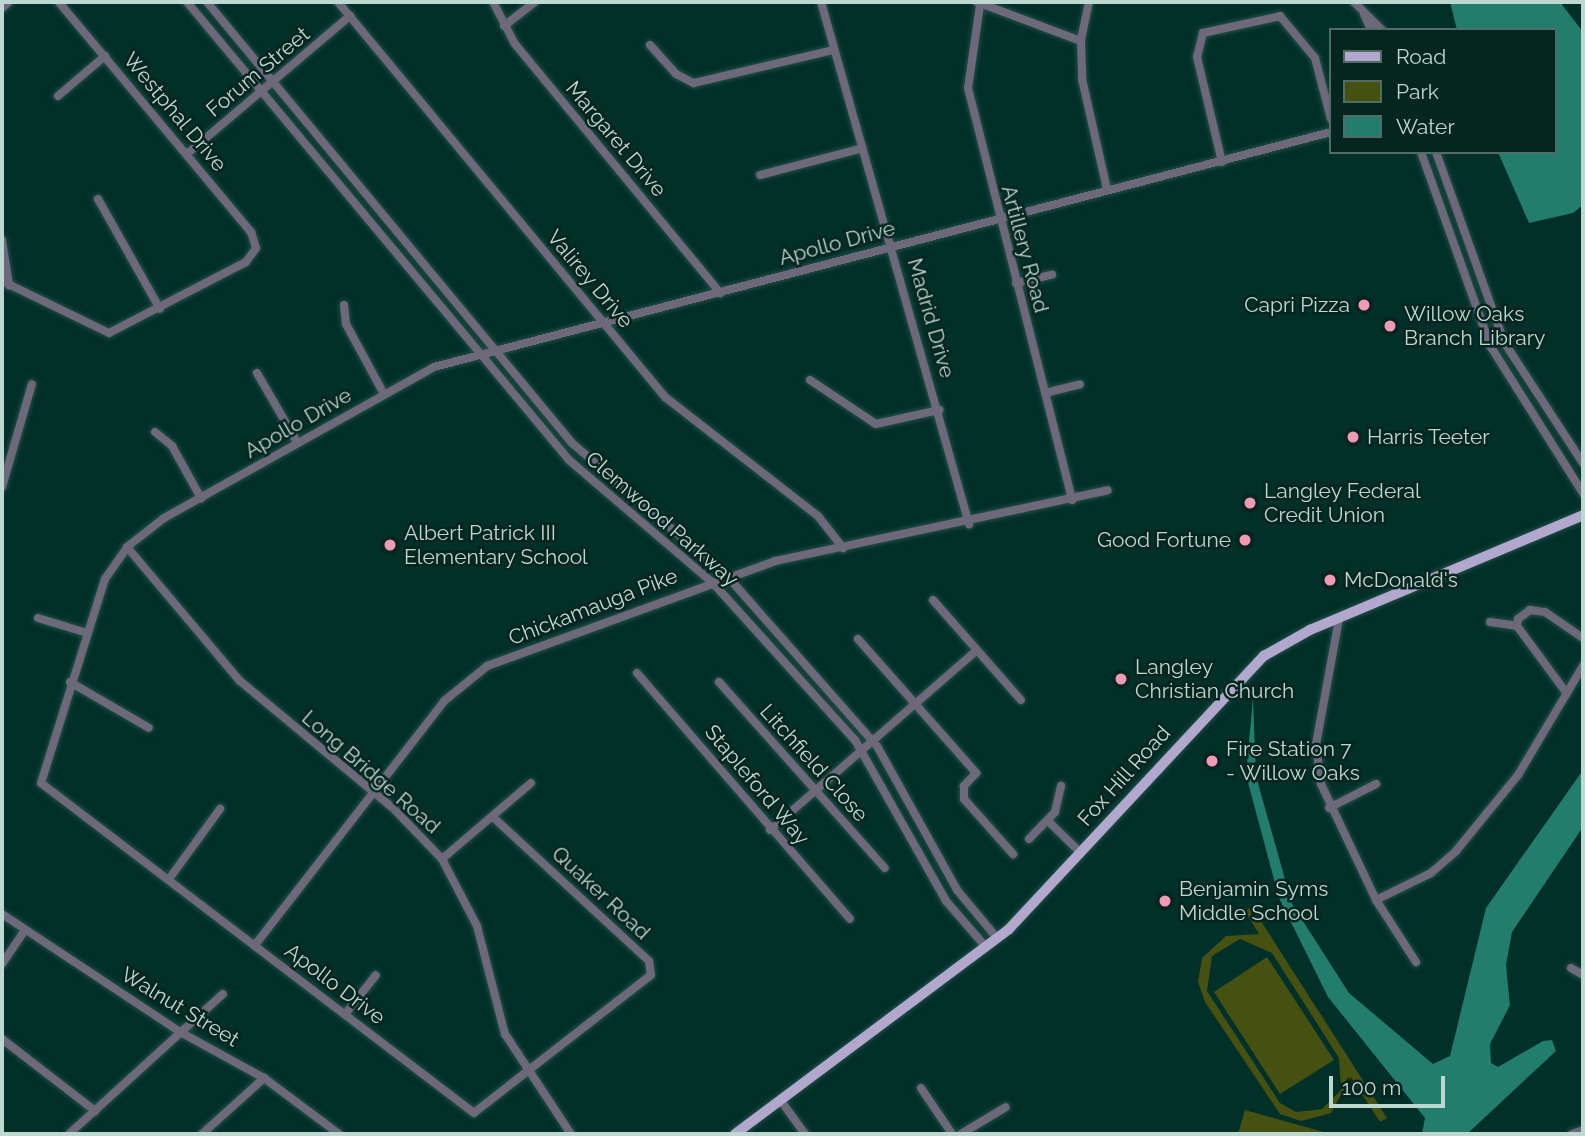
<!DOCTYPE html>
<html>
<head>
<meta charset="utf-8">
<style>
	body { margin:0 }
	#map { position:relative; width:1585px; height:1136px; overflow:hidden; background:#013029; font-family:Raleway,sans-serif }
	div>[style] { position:absolute }
	.green>* { inset:0; background:#455011 }
	.water>* { inset:0; background:#227d6d }
	.roads { filter:drop-shadow(0 0 2px #234e47) drop-shadow(0 0 2px #234e47) }
	.minor>* { height:8px; margin:-4px; padding:0 4px; transform-origin:4px; border-radius:4px; background:#6d687a }
	.major>* { height:10px; margin:-5px; padding:0 5px; transform-origin:5px; border-radius:5px; background:#b2a7cc }
	.dots>* { width:19px; height:19px; translate:-50% -50%; box-sizing:border-box; border:4px solid #06251f; border-radius:50% }
	span { translate:-50% -50%; white-space:nowrap; text-align:center; line-height:1.15; -webkit-text-stroke:5px #06251f; paint-order:stroke }
	.street-label { font-size:21px; color:#bcd8d1 }
	.poi-label { font-size:21px; color:#bcd8d1 }
	.right { translate:-100% -50%; text-align:right }
	.left { translate:0 -50%; text-align:left }
	.frame { position:absolute; inset:0; border:4px solid #bcd8d1; pointer-events:none }
	.legend { position:absolute; left:1329px; top:28px; width:228px; height:126px; box-sizing:border-box; background:#06251f; border:2px solid #4f6d66; margin:0; padding:9px 12px; list-style:none; font-size:21px; color:#bcd8d1 }
	.legend li { display:flex; align-items:center; gap:14px; height:35px }
	.legend b { width:35px; border:2px solid #4f6d66 }
	.scale { position:absolute; left:1329px; top:1076px; width:116px; height:32px; box-sizing:border-box; border:4px solid #bcd8d1; border-top:0; padding-left:9px; font-size:21px; line-height:24px; white-space:nowrap; color:#bcd8d1; -webkit-text-stroke:5px #06251f; paint-order:stroke }
</style>
</head>
<body>
<div id="map">
	<div class="green">
		<i style="clip-path:polygon(evenodd,1252px 907px,1387px 1118px,1380px 1122px,1351px 1077px,1331px 1113px,1301px 1121px,1280px 1114px,1205px 1002px,1198px 982px,1202px 958px,1226px 936px,1259px 934px,1245px 911px,1252px 907px,1240px 939px,1272px 953px,1339px 1058px,1341px 1090px,1322px 1109px,1296px 1112px,1280px 1103px,1207px 991px,1212px 956px,1240px 939px)"></i>
		<i style="clip-path:polygon(1267px 957px,1334px 1060px,1280px 1094px,1214px 992px)"></i>
		<i style="clip-path:polygon(1245px 1110px,1331px 1134px,1238px 1134px)"></i>
	</div>
	<div class="water">
		<i style="clip-path:polygon(1450px 2px,1560px 2px,1583px 32px,1583px 205px,1573px 213px,1529px 223px,1498px 152px,1555px 152px,1555px 30px,1457px 30px)"></i>
		<i style="clip-path:polygon(1253px 697px,1256px 776px,1292px 904px,1349px 993px,1433px 1064px,1450px 1056px,1486px 908px,1583px 770px,1583px 827px,1512px 932px,1506px 965px,1510px 1005px,1490px 1044px,1491px 1063px,1498px 1067px,1543px 1041px,1552px 1040px,1556px 1051px,1467px 1134px,1422px 1134px,1425px 1118px,1328px 997px,1279px 898px,1246px 775px)"></i>
	</div>
	<div class="roads">
		<div class="minor">
			<i style="left:187px;top:2px;width:596px;rotate:50.17deg"></i>
			<i style="left:569px;top:460px;width:188px;rotate:40.5deg"></i>
			<i style="left:712px;top:582px;width:213px;rotate:47.9deg"></i>
			<i style="left:855px;top:740px;width:185px;rotate:60.5deg"></i>
			<i style="left:946px;top:901px;width:61px;rotate:49deg"></i>
			<i style="left:207px;top:2px;width:572px;rotate:50.39deg"></i>
			<i style="left:572px;top:443px;width:206px;rotate:40.7deg"></i>
			<i style="left:728px;top:577px;width:225px;rotate:48.6deg"></i>
			<i style="left:877px;top:746px;width:165px;rotate:60.9deg"></i>
			<i style="left:957px;top:890px;width:62px;rotate:50.2deg"></i>
			<i style="left:338px;top:2px;width:513px;rotate:50.38deg"></i>
			<i style="left:665px;top:397px;width:194px;rotate:37.9deg"></i>
			<i style="left:818px;top:516px;width:41px;rotate:52deg"></i>
			<i style="left:493px;top:2px;width:47px;rotate:62.4deg"></i>
			<i style="left:515px;top:44px;width:323px;rotate:50.5deg"></i>
			<i style="left:821px;top:2px;width:543px;rotate:74.17deg"></i>
			<i style="left:977px;top:2px;width:111px;rotate:20.6deg"></i>
			<i style="left:1089px;top:2px;width:40px;rotate:102deg"></i>
			<i style="left:1081px;top:41px;width:38px;rotate:88deg"></i>
			<i style="left:1082px;top:79px;width:113px;rotate:77.2deg"></i>
			<i style="left:1354px;top:2px;width:40px;rotate:45deg"></i>
			<i style="left:980px;top:5px;width:84px;rotate:98.2deg"></i>
			<i style="left:968px;top:88px;width:425px;rotate:75.8deg"></i>
			<i style="left:2px;top:8px;width:9px;rotate:-41deg"></i>
			<i style="left:1364px;top:14px;width:17px;rotate:66deg"></i>
			<i style="left:504px;top:26px;width:39px;rotate:-38deg"></i>
			<i style="left:650px;top:45px;width:39px;rotate:48deg"></i>
			<i style="left:676px;top:74px;width:20px;rotate:27deg"></i>
			<i style="left:694px;top:83px;width:144px;rotate:-13.3deg"></i>
			<i style="left:58px;top:96px;width:62px;rotate:-40.4deg"></i>
			<i style="left:1421px;top:152px;width:207px;rotate:70.3deg"></i>
			<i style="left:1491px;top:347px;width:173px;rotate:57.8deg"></i>
			<i style="left:1436px;top:152px;width:202px;rotate:70.3deg"></i>
			<i style="left:1504px;top:342px;width:145px;rotate:56.9deg"></i>
			<i style="left:187px;top:154px;width:214px;rotate:-40.3deg"></i>
			<i style="left:1222px;top:162px;width:108px;rotate:-103.4deg"></i>
			<i style="left:1197px;top:57px;width:25px;rotate:-76deg"></i>
			<i style="left:1203px;top:33px;width:79px;rotate:-12.4deg"></i>
			<i style="left:1280px;top:16px;width:55px;rotate:50.2deg"></i>
			<i style="left:1315px;top:58px;width:63px;rotate:75.3deg"></i>
			<i style="left:760px;top:175px;width:106px;rotate:-14.7deg"></i>
			<i style="left:98px;top:199px;width:126px;rotate:60.6deg"></i>
			<i style="left:2px;top:240px;width:46px;rotate:81.2deg"></i>
			<i style="left:2px;top:281px;width:119px;rotate:25.9deg"></i>
			<i style="left:109px;top:333px;width:154px;rotate:-27.4deg"></i>
			<i style="left:246px;top:262px;width:17px;rotate:-54deg"></i>
			<i style="left:256px;top:248px;width:17px;rotate:-107deg"></i>
			<i style="left:251px;top:232px;width:300px;rotate:-129.9deg"></i>
			<i style="left:1016px;top:283px;width:37px;rotate:-13deg"></i>
			<i style="left:344px;top:305px;width:19px;rotate:84deg"></i>
			<i style="left:346px;top:324px;width:80px;rotate:61.5deg"></i>
			<i style="left:257px;top:373px;width:80px;rotate:59.9deg"></i>
			<i style="left:810px;top:380px;width:79px;rotate:33.7deg"></i>
			<i style="left:876px;top:424px;width:65px;rotate:-12.5deg"></i>
			<i style="left:1045px;top:393px;width:36px;rotate:-14deg"></i>
			<i style="left:155px;top:432px;width:22px;rotate:39deg"></i>
			<i style="left:172px;top:446px;width:60px;rotate:60.9deg"></i>
			<i style="left:2px;top:487px;width:107px;rotate:-73.8deg"></i>
			<i style="left:127px;top:547px;width:175px;rotate:49.9deg"></i>
			<i style="left:240px;top:681px;width:200px;rotate:39.7deg"></i>
			<i style="left:394px;top:809px;width:69px;rotate:46.2deg"></i>
			<i style="left:442px;top:859px;width:76px;rotate:62.4deg"></i>
			<i style="left:477px;top:926px;width:112px;rotate:75.5deg"></i>
			<i style="left:505px;top:1034px;width:120px;rotate:56.6deg"></i>
			<i style="left:933px;top:600px;width:133px;rotate:48.7deg"></i>
			<i style="left:38px;top:618px;width:48px;rotate:16.9deg"></i>
			<i style="left:1339px;top:619px;width:127px;rotate:100.4deg"></i>
			<i style="left:1316px;top:744px;width:40px;rotate:82.9deg"></i>
			<i style="left:1321px;top:784px;width:128px;rotate:64.6deg"></i>
			<i style="left:1376px;top:900px;width:74px;rotate:57.2deg"></i>
			<i style="left:1490px;top:622px;width:27px;rotate:8deg"></i>
			<i style="left:858px;top:639px;width:179px;rotate:48.6deg"></i>
			<i style="left:976px;top:773px;width:18px;rotate:133deg"></i>
			<i style="left:964px;top:786px;width:13px;rotate:90deg"></i>
			<i style="left:964px;top:799px;width:74px;rotate:48.3deg"></i>
			<i style="left:637px;top:673px;width:325px;rotate:49.1deg"></i>
			<i style="left:70px;top:682px;width:91px;rotate:30.2deg"></i>
			<i style="left:719px;top:682px;width:249px;rotate:48.3deg"></i>
			<i style="left:1565px;top:691px;width:81px;rotate:-126.4deg"></i>
			<i style="left:1517px;top:626px;width:7px;rotate:-82deg"></i>
			<i style="left:1518px;top:619px;width:15px;rotate:-37deg"></i>
			<i style="left:1530px;top:610px;width:15px;rotate:8deg"></i>
			<i style="left:1545px;top:612px;width:46px;rotate:34.4deg"></i>
			<i style="left:1329px;top:808px;width:53px;rotate:-27.1deg"></i>
			<i style="left:494px;top:818px;width:211px;rotate:42.7deg"></i>
			<i style="left:649px;top:961px;width:14px;rotate:82deg"></i>
			<i style="left:651px;top:975px;width:224px;rotate:142.1deg"></i>
			<i style="left:474px;top:1113px;width:544px;rotate:-142.69deg"></i>
			<i style="left:41px;top:783px;width:214px;rotate:-72.6deg"></i>
			<i style="left:105px;top:579px;width:39px;rotate:-55deg"></i>
			<i style="left:127px;top:547px;width:47px;rotate:-38.1deg"></i>
			<i style="left:164px;top:518px;width:309px;rotate:-29.2deg"></i>
			<i style="left:434px;top:367px;width:927px;rotate:-14.68deg"></i>
			<i style="left:1048px;top:821px;width:46px;rotate:44.1deg"></i>
			<i style="left:770px;top:830px;width:274px;rotate:-41deg"></i>
			<i style="left:1029px;top:839px;width:37px;rotate:-46deg"></i>
			<i style="left:1055px;top:812px;width:27px;rotate:-77deg"></i>
			<i style="left:442px;top:859px;width:117px;rotate:-40.5deg"></i>
			<i style="left:169px;top:879px;width:87px;rotate:-53.9deg"></i>
			<i style="left:1376px;top:900px;width:61px;rotate:-26.1deg"></i>
			<i style="left:1431px;top:873px;width:33px;rotate:-41deg"></i>
			<i style="left:1456px;top:851px;width:98px;rotate:-50.8deg"></i>
			<i style="left:1518px;top:775px;width:127px;rotate:-59.2deg"></i>
			<i style="left:2px;top:914px;width:216px;rotate:33.5deg"></i>
			<i style="left:182px;top:1033px;width:94px;rotate:28.8deg"></i>
			<i style="left:264px;top:1078px;width:94px;rotate:36.7deg"></i>
			<i style="left:255px;top:945px;width:309px;rotate:-52.2deg"></i>
			<i style="left:444px;top:701px;width:55px;rotate:-39.1deg"></i>
			<i style="left:487px;top:666px;width:307px;rotate:-20deg"></i>
			<i style="left:775px;top:561px;width:340px;rotate:-12deg"></i>
			<i style="left:2px;top:964px;width:41px;rotate:-55.9deg"></i>
			<i style="left:1571px;top:968px;width:14px;rotate:30deg"></i>
			<i style="left:346px;top:1013px;width:48px;rotate:-51.7deg"></i>
			<i style="left:2px;top:1039px;width:118px;rotate:37.7deg"></i>
			<i style="left:921px;top:1088px;width:55px;rotate:56deg"></i>
			<i style="left:781px;top:1101px;width:41px;rotate:54deg"></i>
			<i style="left:69px;top:1134px;width:208px;rotate:-42.3deg"></i>
			<i style="left:202px;top:1134px;width:84px;rotate:-42.1deg"></i>
			<i style="left:961px;top:1134px;width:52px;rotate:-31deg"></i>
			<i style="left:1572px;top:1134px;width:12px;rotate:-20deg"></i>
		</div>
		<div class="major">
			<i style="left:735px;top:1134px;width:342px;rotate:-36.8deg"></i>
			<i style="left:1009px;top:929px;width:374px;rotate:-47deg"></i>
			<i style="left:1264px;top:656px;width:53px;rotate:-29.5deg"></i>
			<i style="left:1310px;top:630px;width:296px;rotate:-22.8deg"></i>
		</div>
	</div>
	<div class="dots">
		<i style="left:1364px;top:305px;background:#f09ab6"></i>
		<i style="left:1390px;top:326px;background:#f09ab6"></i>
		<i style="left:1353px;top:437px;background:#f09ab6"></i>
		<i style="left:1250px;top:503px;background:#f09ab6"></i>
		<i style="left:1245px;top:540px;background:#f09ab6"></i>
		<i style="left:390px;top:545px;background:#f09ab6"></i>
		<i style="left:1330px;top:580px;background:#f09ab6"></i>
		<i style="left:1121px;top:679px;background:#f09ab6"></i>
		<i style="left:1212px;top:761px;background:#f09ab6"></i>
		<i style="left:1165px;top:901px;background:#f09ab6"></i>
	</div>
	<div class="street-label">
		<span style="left:258px;top:72px;rotate:-40deg">Forum Street</span>
		<span style="left:175px;top:112px;rotate:50deg">Westphal Drive</span>
		<span style="left:616px;top:139px;rotate:50deg">Margaret Drive</span>
		<span style="left:837px;top:243px;rotate:-15deg">Apollo Drive</span>
		<span style="left:1025px;top:249px;rotate:75deg">Artillery Road</span>
		<span style="left:590px;top:279px;rotate:50deg">Valirey Drive</span>
		<span style="left:931px;top:318px;rotate:74deg">Madrid Drive</span>
		<span style="left:298px;top:423px;rotate:-30deg">Apollo Drive</span>
		<span style="left:662px;top:519px;rotate:41deg">Clemwood Parkway</span>
		<span style="left:593px;top:607px;rotate:-21deg">Chickamauga Pike</span>
		<span style="left:814px;top:763px;rotate:48deg">Litchfield Close</span>
		<span style="left:371px;top:772px;rotate:41deg">Long Bridge Road</span>
		<span style="left:1124px;top:776px;rotate:-48deg">Fox Hill Road</span>
		<span style="left:757px;top:785px;rotate:50deg">Stapleford Way</span>
		<span style="left:601px;top:893px;rotate:43deg">Quaker Road</span>
		<span style="left:335px;top:984px;rotate:37deg">Apollo Drive</span>
		<span style="left:180px;top:1007px;rotate:31deg">Walnut Street</span>
	</div>
	<div class="poi-label">
		<span class="right" style="left:1350px;top:305px">Capri Pizza</span>
		<span class="left" style="left:1404px;top:326px">Willow Oaks<br>Branch Library</span>
		<span class="left" style="left:1367px;top:437px">Harris Teeter</span>
		<span class="left" style="left:1264px;top:503px">Langley Federal<br>Credit Union</span>
		<span class="left" style="left:404px;top:545px">Albert Patrick III<br>Elementary School</span>
		<span class="right" style="left:1231px;top:540px">Good Fortune</span>
		<span class="left" style="left:1344px;top:580px">McDonald's</span>
		<span class="left" style="left:1135px;top:679px">Langley<br>Christian Church</span>
		<span class="left" style="left:1226px;top:761px">Fire Station 7<br>- Willow Oaks</span>
		<span class="left" style="left:1179px;top:901px">Benjamin Syms<br>Middle School</span>
	</div>
	<div class="frame"></div>
	<ul class="legend">
	<li><b style="height:9px;background:#b2a7cc"></b>Road</li>
	<li><b style="height:19px;background:#455011"></b>Park</li>
	<li><b style="height:19px;background:#227d6d"></b>Water</li>
	</ul>
	<div class="scale">100 m</div>
</div>
</body>
</html>
